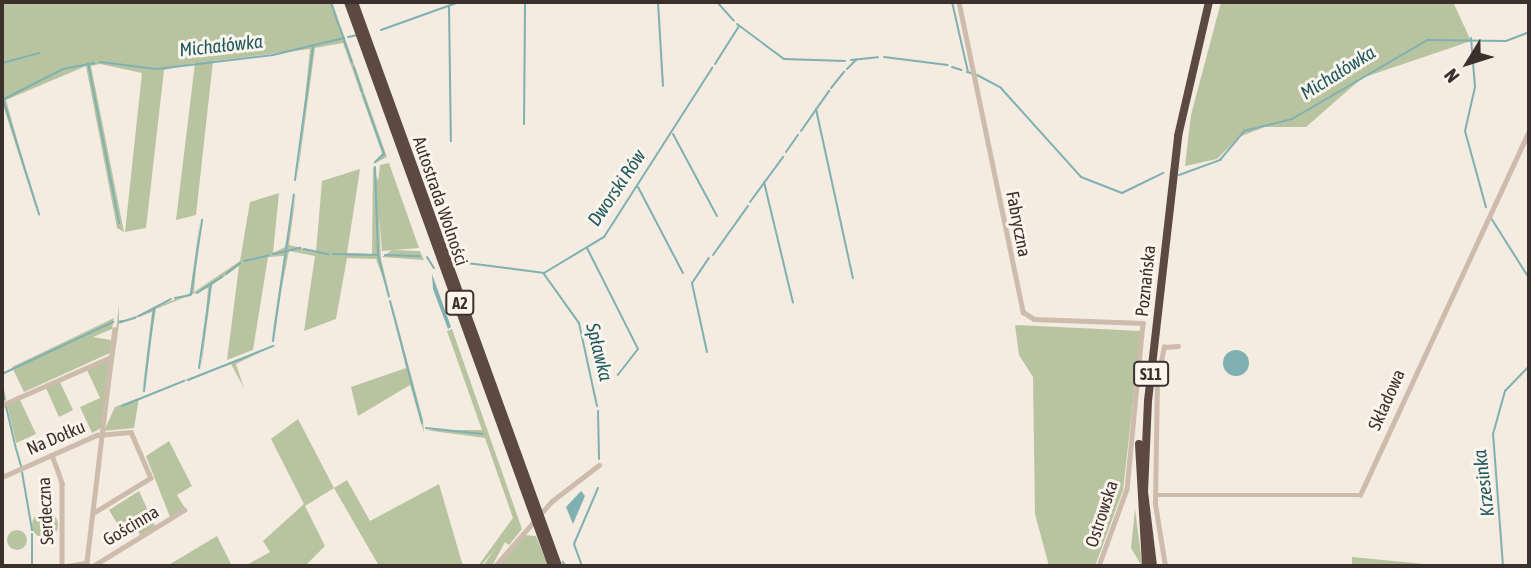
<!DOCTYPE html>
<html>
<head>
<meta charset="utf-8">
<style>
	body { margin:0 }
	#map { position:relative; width:1531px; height:568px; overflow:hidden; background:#f4ebe1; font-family:"Asap Condensed",sans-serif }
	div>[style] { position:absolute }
	.green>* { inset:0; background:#b8c4a0 }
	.round { border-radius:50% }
	.water>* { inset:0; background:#7fb0b2 }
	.stream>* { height:2px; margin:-1px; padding:0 1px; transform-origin:1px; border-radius:1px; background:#7fb0b2 }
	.minor>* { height:4.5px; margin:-2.25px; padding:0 2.25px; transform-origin:2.25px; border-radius:2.25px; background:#cdbbac }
	.highway>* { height:8px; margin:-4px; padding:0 4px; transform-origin:4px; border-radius:4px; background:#5c4a42 }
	span { translate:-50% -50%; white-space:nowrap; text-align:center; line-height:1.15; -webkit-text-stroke:6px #fbf5ee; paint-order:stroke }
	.shield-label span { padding:2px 5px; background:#fbf5ee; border:2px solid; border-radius:5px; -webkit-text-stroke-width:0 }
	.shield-label { font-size:16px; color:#3b302b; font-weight:700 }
	.street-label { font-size:18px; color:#3b302b }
	.water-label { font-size:19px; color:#1f5a5e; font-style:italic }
	.frame { position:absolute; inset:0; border:4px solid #3b302b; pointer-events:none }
	.north { position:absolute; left:1433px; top:28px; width:70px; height:70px; -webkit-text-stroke:5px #fbf5ee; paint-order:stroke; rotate:232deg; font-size:19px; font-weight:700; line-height:28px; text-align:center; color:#3b302b }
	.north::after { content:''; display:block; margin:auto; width:24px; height:32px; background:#3b302b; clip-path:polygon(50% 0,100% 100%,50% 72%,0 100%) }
</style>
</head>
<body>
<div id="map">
	<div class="green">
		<i style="clip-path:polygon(2px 2px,332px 2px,387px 157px,373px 164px,382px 153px,343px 43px,315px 48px,297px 180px,310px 49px,213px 61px,196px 215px,176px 220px,195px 63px,164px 70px,146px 228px,125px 232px,142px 73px,100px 64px,91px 66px,124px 232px,117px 228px,86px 66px,6px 100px,39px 218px,2px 102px)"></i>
		<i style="clip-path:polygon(1221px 2px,1453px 2px,1471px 41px,1362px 78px,1306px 127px,1265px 127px,1239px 137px,1217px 159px,1185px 166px,1191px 115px)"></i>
		<i style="clip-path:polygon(389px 163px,419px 248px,382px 251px,379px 216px,381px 259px,390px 297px,376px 259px,347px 258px,336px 319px,304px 331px,315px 256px,289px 251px,271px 343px,284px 256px,268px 257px,253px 350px,227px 360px,239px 266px,212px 285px,201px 370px,208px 288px,156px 309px,142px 394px,152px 312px,119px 324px,107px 409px,119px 305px,119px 320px,126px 320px,190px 293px,200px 220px,194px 292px,240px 261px,250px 202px,279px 193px,273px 253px,285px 247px,296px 194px,289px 245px,316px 252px,322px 181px,360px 169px,347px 253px,372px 254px,373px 166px,378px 181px,380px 165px)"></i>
		<i style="clip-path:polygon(392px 250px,420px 251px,424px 260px,382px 257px)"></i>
		<i style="clip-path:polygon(391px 300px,423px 420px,424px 433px,410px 385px,358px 416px,351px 387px,406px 368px)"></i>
		<i style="clip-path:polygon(114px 318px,112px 329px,93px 337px,111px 340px,110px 353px,24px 392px,12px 367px)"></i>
		<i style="clip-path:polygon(1015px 325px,1141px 331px,1123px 490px,1095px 566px,1049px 566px,1035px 514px,1033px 377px,1019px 355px)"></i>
		<i style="clip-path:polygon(452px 329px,522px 529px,509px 545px,505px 542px,492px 566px,483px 566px,495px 549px,481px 566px,478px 566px,513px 518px,485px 438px,425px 430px,482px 430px,447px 331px)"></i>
		<i style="clip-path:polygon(273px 346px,236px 364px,244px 388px,231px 364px,139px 398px,134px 428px,104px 431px,115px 407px)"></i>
		<i style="clip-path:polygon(109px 359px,101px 428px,92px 433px,80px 407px,100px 398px,87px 370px)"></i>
		<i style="clip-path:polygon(60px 382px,73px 410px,59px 417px,46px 388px)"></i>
		<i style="clip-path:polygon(20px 400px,36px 434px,16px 443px,7px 405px)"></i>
		<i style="clip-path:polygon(298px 419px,334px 488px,347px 480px,370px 521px,439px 484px,463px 566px,379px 566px,334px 488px,305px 506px,325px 546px,305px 566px,245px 566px,270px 552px,263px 541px,304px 504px,271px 439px)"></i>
		<i style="clip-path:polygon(169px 441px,192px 486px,177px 495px,185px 508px,170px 517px,146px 456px)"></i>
		<i style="clip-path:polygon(139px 491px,155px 526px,140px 535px,133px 522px,121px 530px,109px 510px)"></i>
		<i style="clip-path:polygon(1135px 509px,1142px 563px,1141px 565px,1131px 548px)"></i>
		<i class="round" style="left:32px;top:512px;width:26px;height:26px"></i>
		<i class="round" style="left:7px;top:530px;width:20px;height:20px"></i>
		<i style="clip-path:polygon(524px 535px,536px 536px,548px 566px,499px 566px)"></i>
		<i style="clip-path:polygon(217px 536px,232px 566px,167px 566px)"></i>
		<i style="clip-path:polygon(1352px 557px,1445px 566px,1352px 566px)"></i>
	</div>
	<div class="water">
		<i style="clip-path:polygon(432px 274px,451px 327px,448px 329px,433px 289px)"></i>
		<i class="round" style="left:1223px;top:350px;width:26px;height:26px"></i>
		<i style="clip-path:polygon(581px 491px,585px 496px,573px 524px,566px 507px)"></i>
	</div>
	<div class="stream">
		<i style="left:331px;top:2px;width:25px;rotate:72deg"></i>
		<i style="left:658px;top:2px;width:84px;rotate:86.6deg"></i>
		<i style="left:717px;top:2px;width:25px;rotate:48deg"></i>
		<i style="left:952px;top:2px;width:72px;rotate:77.1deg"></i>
		<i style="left:449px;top:6px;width:135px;rotate:89.2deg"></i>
		<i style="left:737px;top:24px;width:59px;rotate:36.7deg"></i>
		<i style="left:784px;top:59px;width:61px;rotate:1.9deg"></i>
		<i style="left:340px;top:28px;width:36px;rotate:71deg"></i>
		<i style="left:381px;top:30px;width:83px;rotate:-19.7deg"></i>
		<i style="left:348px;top:37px;width:10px;rotate:-11deg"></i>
		<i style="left:1471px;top:38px;width:49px;rotate:85.3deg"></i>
		<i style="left:1475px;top:87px;width:45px;rotate:102.8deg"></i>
		<i style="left:1465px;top:131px;width:79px;rotate:74.6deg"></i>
		<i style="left:884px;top:57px;width:64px;rotate:7.2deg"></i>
		<i style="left:851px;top:60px;width:27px;rotate:-6deg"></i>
		<i style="left:100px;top:62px;width:57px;rotate:7deg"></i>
		<i style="left:157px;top:69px;width:117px;rotate:-6.9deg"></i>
		<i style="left:273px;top:55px;width:73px;rotate:-13.5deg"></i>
		<i style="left:2px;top:63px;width:39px;rotate:-15deg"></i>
		<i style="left:88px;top:63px;width:163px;rotate:79deg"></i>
		<i style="left:715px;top:64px;width:45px;rotate:-57.7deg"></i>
		<i style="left:354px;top:67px;width:26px;rotate:72deg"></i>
		<i style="left:952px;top:67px;width:10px;rotate:17deg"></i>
		<i style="left:847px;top:69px;width:13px;rotate:-45deg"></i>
		<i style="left:967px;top:72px;width:4px;rotate:14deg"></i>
		<i style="left:977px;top:75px;width:26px;rotate:28deg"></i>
		<i style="left:1000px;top:87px;width:121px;rotate:48deg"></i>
		<i style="left:1081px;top:177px;width:44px;rotate:21.3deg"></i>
		<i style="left:1122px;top:193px;width:46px;rotate:-26deg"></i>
		<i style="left:831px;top:88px;width:21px;rotate:-51deg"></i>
		<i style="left:363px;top:95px;width:63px;rotate:70.4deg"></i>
		<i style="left:384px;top:154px;width:12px;rotate:138deg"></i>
		<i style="left:3px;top:99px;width:121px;rotate:72.6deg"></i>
		<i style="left:2px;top:100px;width:68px;rotate:-26.9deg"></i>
		<i style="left:63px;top:69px;width:32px;rotate:-11deg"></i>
		<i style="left:816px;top:109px;width:173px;rotate:77.7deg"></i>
		<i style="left:524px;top:124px;width:122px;rotate:-89.5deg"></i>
		<i style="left:801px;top:131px;width:49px;rotate:-55deg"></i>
		<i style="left:673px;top:134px;width:93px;rotate:61.8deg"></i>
		<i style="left:786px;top:152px;width:21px;rotate:-55deg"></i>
		<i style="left:375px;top:167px;width:88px;rotate:88deg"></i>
		<i style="left:378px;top:255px;width:43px;rotate:75.3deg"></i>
		<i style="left:1179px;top:175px;width:44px;rotate:-20.1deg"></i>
		<i style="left:1220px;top:160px;width:38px;rotate:-50deg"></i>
		<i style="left:1244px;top:131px;width:49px;rotate:-14deg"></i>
		<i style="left:1292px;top:119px;width:156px;rotate:-30.3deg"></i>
		<i style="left:1427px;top:40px;width:79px;rotate:0.7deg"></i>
		<i style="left:1506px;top:41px;width:25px;rotate:-21deg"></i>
		<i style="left:295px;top:180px;width:135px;rotate:-82.3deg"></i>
		<i style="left:764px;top:182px;width:124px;rotate:76.5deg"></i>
		<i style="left:638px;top:187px;width:97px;rotate:62.4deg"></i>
		<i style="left:750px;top:202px;width:56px;rotate:-53.7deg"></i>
		<i style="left:1491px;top:218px;width:71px;rotate:57.7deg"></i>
		<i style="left:587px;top:248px;width:113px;rotate:63.2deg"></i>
		<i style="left:638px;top:349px;width:33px;rotate:128deg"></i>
		<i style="left:304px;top:249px;width:25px;rotate:12deg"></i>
		<i style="left:273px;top:254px;width:28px;rotate:-13deg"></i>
		<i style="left:333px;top:254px;width:44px;rotate:1.3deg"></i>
		<i style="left:385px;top:255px;width:35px;rotate:2deg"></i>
		<i style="left:713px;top:255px;width:60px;rotate:-54.5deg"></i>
		<i style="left:427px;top:257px;width:13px;rotate:58deg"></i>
		<i style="left:244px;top:261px;width:26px;rotate:-13deg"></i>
		<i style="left:453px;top:261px;width:7px;rotate:8deg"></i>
		<i style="left:467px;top:263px;width:78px;rotate:7.4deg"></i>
		<i style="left:544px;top:273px;width:70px;rotate:-31deg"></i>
		<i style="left:604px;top:237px;width:201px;rotate:-57.4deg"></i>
		<i style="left:226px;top:274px;width:18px;rotate:-38deg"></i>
		<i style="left:544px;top:274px;width:60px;rotate:54.5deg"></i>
		<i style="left:579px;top:323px;width:85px;rotate:77.8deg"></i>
		<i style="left:197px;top:293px;width:30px;rotate:-33deg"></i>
		<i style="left:191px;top:294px;width:75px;rotate:-81.5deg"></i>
		<i style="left:175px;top:298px;width:16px;rotate:-11deg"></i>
		<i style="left:390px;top:301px;width:126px;rotate:75.3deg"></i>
		<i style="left:139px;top:316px;width:36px;rotate:-28deg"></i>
		<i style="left:120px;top:322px;width:16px;rotate:-15deg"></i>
		<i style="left:273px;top:341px;width:148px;rotate:-81.9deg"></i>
		<i style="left:707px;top:352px;width:71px;rotate:-102.3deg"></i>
		<i style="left:692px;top:283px;width:30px;rotate:-56deg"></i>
		<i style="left:199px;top:368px;width:85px;rotate:-81.9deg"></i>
		<i style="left:2px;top:374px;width:123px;rotate:-25.1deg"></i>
		<i style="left:188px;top:380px;width:92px;rotate:-21.8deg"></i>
		<i style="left:2px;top:385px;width:15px;rotate:79deg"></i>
		<i style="left:144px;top:391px;width:84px;rotate:-83.1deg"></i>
		<i style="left:6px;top:406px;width:39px;rotate:77deg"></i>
		<i style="left:122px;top:406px;width:67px;rotate:-22deg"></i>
		<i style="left:598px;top:411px;width:48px;rotate:88.8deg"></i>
		<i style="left:426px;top:428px;width:57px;rotate:6deg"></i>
		<i style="left:15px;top:445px;width:22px;rotate:74deg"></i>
		<i style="left:22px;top:472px;width:59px;rotate:80.2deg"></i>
		<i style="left:32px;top:534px;width:32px;rotate:90deg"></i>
		<i style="left:563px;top:562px;width:4px;rotate:63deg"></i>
		<i style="left:582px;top:566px;width:23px;rotate:-110deg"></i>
		<i style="left:574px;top:544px;width:61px;rotate:-66.8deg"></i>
		<i style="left:1503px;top:566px;width:132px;rotate:-94.3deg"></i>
		<i style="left:1493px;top:434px;width:45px;rotate:-74.4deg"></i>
		<i style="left:1505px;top:391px;width:35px;rotate:-46deg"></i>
	</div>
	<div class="minor">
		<i style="left:959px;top:2px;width:317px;rotate:78.3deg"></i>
		<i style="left:1023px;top:312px;width:13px;rotate:32deg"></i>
		<i style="left:1034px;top:319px;width:109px;rotate:2.1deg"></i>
		<i style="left:1143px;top:323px;width:167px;rotate:95.5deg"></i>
		<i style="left:1127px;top:489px;width:82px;rotate:110deg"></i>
		<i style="left:2px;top:405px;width:119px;rotate:-23.8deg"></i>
		<i style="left:52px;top:455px;width:30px;rotate:70deg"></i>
		<i style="left:62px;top:483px;width:83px;rotate:90deg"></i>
		<i style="left:2px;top:477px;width:104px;rotate:-23.9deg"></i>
		<i style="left:97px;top:435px;width:34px;rotate:-5deg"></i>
		<i style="left:131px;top:432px;width:50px;rotate:66.5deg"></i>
		<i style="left:151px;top:478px;width:67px;rotate:148.4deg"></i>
		<i style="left:1155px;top:495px;width:205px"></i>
		<i style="left:1360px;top:495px;width:401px;rotate:-65.1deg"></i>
		<i style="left:67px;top:566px;width:20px;rotate:-9deg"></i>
		<i style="left:86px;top:566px;width:238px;rotate:-83.2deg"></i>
		<i style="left:93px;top:566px;width:107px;rotate:-31.6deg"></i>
		<i style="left:495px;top:566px;width:86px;rotate:-48.8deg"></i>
		<i style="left:552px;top:501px;width:59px;rotate:-37.5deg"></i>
		<i style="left:1165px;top:566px;width:63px;rotate:-99.2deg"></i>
		<i style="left:1155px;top:504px;width:122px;rotate:-89.1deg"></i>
		<i style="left:1157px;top:382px;width:36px;rotate:-79deg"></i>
		<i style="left:1164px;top:347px;width:14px;rotate:-4deg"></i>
	</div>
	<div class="highway">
		<i style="left:348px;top:2px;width:600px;rotate:70.11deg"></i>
		<i style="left:354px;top:2px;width:600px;rotate:70.11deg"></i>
		<i style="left:1139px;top:444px;width:122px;rotate:86.7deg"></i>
		<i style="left:1153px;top:566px;width:75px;rotate:-96.9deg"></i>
		<i style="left:1144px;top:492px;width:91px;rotate:-87.5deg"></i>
		<i style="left:1148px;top:401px;width:267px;rotate:-83.5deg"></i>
		<i style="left:1178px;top:136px;width:138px;rotate:-77deg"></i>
	</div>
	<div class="shield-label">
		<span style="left:460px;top:303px">A2</span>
		<span style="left:1151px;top:374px">S11</span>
	</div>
	<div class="street-label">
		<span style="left:440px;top:201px;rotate:71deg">Autostrada Wolności</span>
		<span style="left:1018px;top:224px;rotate:79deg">Fabryczna</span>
		<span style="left:1146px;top:281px;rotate:-84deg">Poznańska</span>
		<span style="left:1387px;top:400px;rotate:-66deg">Składowa</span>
		<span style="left:56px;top:438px;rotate:-23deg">Na Dołku</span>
		<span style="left:46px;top:511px;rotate:-93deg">Serdeczna</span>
		<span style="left:1102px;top:514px;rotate:-72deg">Ostrowska</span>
		<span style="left:131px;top:526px;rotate:-31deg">Gościnna</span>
	</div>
	<div class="water-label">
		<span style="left:221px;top:46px;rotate:-6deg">Michałówka</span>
		<span style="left:1338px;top:73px;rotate:-32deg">Michałówka</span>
		<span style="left:617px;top:188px;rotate:-56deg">Dworski Rów</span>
		<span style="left:599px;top:352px;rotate:76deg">Spławka</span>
		<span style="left:1484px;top:483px;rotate:-97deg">Krzesinka</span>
	</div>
	<div class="frame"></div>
	<div class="north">N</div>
</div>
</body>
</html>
